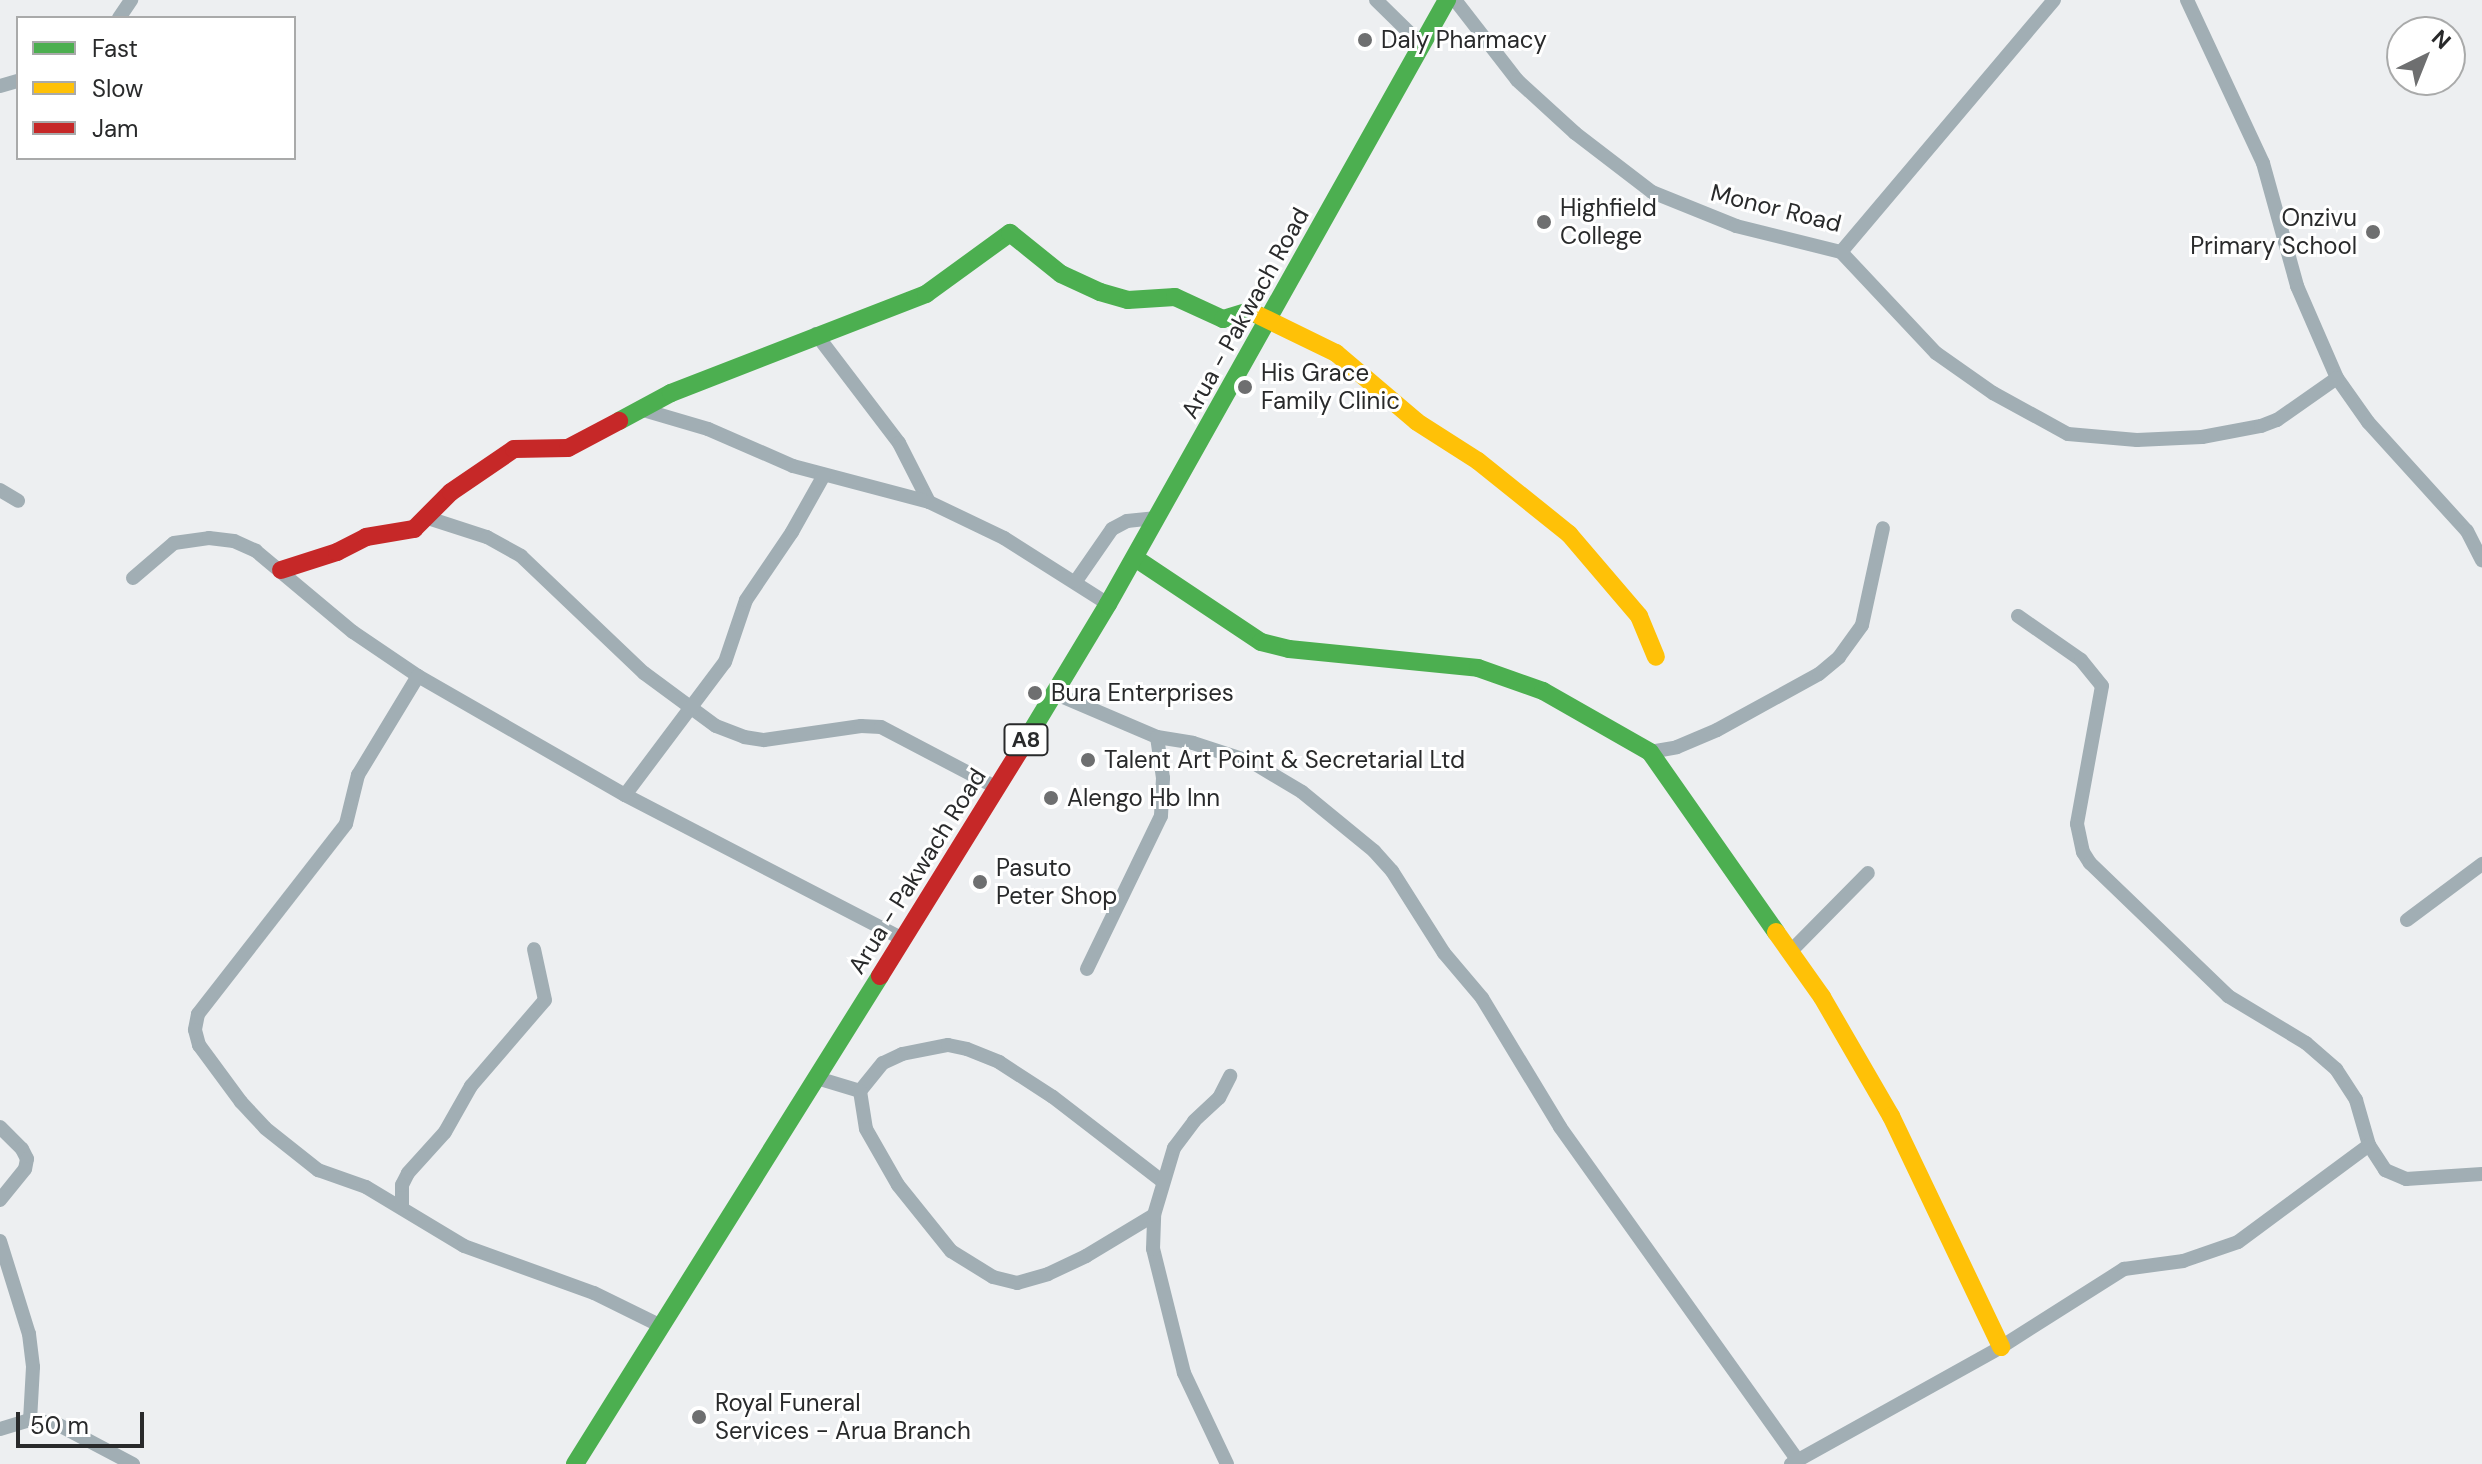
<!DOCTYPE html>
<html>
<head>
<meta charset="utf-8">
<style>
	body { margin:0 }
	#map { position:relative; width:2482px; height:1464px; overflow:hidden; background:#edeff1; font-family:"DM Sans",sans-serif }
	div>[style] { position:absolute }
	.street>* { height:14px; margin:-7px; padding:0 7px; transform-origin:7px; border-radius:7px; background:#a1aeb4 }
	.fast>* { height:18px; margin:-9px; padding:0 9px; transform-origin:9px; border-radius:9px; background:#4caf50 }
	.slow>* { height:18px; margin:-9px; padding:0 9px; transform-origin:9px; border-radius:9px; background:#ffc107 }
	.jam>* { height:18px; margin:-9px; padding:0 9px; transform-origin:9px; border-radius:9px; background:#c62828 }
	.dots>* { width:22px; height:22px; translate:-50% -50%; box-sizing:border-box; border:4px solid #fff; border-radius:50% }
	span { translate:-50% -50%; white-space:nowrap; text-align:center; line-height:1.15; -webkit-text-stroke:6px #fff; paint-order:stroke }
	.shield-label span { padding:2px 6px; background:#fff; border:2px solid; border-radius:6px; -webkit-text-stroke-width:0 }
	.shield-label { font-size:22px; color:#292a2b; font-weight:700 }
	.poi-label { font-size:24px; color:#292a2b }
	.left { translate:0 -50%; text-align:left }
	.right { translate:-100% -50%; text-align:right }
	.street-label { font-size:24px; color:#292a2b }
	.legend { position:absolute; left:16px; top:16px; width:280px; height:144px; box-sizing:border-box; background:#fff; border:2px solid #a9aaaa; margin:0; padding:10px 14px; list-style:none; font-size:24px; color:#292a2b }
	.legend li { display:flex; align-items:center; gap:16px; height:40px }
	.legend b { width:40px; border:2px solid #a9aaaa }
	.north { position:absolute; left:2386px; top:16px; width:80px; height:80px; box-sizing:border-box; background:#fff; border:2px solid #a9aaaa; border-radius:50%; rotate:43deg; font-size:22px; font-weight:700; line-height:32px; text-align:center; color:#292a2b }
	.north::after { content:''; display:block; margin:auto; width:28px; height:36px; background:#6e6f70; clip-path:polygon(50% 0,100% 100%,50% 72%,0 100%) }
	.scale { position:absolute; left:16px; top:1412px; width:128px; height:36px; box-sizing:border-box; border:4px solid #292a2b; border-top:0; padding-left:10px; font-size:24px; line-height:28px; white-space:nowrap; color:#292a2b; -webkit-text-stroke:6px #fff; paint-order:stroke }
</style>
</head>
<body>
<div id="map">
	<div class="street">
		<i style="left:1376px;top:0;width:64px;rotate:44.4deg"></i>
		<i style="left:1455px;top:0;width:101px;rotate:52.2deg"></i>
		<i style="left:1517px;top:80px;width:79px;rotate:42.4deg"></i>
		<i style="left:1575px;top:133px;width:97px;rotate:37.5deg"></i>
		<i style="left:1652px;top:192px;width:91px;rotate:22deg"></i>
		<i style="left:1736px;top:226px;width:108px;rotate:13.9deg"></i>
		<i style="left:1841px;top:252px;width:330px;rotate:-49.8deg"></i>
		<i style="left:2187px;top:0;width:180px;rotate:65deg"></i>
		<i style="left:2263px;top:163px;width:128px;rotate:74.5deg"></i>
		<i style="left:2297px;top:286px;width:100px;rotate:66.5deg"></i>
		<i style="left:2337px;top:378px;width:54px;rotate:54.8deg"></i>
		<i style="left:2368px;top:422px;width:147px;rotate:47.8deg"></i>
		<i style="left:2467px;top:531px;width:33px;rotate:63deg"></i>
		<i style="left:119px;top:18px;width:22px;rotate:-56deg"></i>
		<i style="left:0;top:86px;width:19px;rotate:-16deg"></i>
		<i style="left:1841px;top:252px;width:139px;rotate:46.8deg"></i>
		<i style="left:1936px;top:353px;width:70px;rotate:35.1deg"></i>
		<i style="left:1993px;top:393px;width:85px;rotate:28.7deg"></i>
		<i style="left:2068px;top:434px;width:69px;rotate:5deg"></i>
		<i style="left:2137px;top:440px;width:65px;rotate:-2.6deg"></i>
		<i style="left:2202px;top:437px;width:60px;rotate:-10.6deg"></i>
		<i style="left:2261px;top:426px;width:17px;rotate:-21deg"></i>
		<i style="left:2277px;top:420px;width:73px;rotate:-35deg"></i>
		<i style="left:816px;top:334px;width:137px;rotate:52.7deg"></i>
		<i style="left:899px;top:443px;width:66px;rotate:63deg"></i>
		<i style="left:640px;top:409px;width:71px;rotate:16.4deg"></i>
		<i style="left:708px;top:429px;width:93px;rotate:23.5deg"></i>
		<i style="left:793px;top:466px;width:141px;rotate:14.8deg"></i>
		<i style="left:929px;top:502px;width:83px;rotate:25.6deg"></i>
		<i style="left:1004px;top:538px;width:123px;rotate:32.4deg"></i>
		<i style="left:0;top:490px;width:21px;rotate:31deg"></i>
		<i style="left:428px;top:518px;width:62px;rotate:17.9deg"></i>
		<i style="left:487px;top:537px;width:39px;rotate:29deg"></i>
		<i style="left:521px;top:556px;width:170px;rotate:43.6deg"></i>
		<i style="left:644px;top:673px;width:89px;rotate:36.4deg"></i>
		<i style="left:716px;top:726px;width:30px;rotate:21deg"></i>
		<i style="left:744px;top:737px;width:20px;rotate:9deg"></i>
		<i style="left:764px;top:740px;width:98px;rotate:-8.2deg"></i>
		<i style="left:861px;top:726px;width:20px;rotate:3deg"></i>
		<i style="left:881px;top:727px;width:131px;rotate:27.7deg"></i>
		<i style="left:133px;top:578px;width:54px;rotate:-40.5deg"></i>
		<i style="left:174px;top:543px;width:35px;rotate:-8deg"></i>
		<i style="left:209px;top:538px;width:25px;rotate:7deg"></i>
		<i style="left:234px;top:541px;width:24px;rotate:24deg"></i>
		<i style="left:256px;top:551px;width:126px;rotate:39.9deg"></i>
		<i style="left:353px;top:632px;width:78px;rotate:34.1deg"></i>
		<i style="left:418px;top:676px;width:239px;rotate:29.9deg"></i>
		<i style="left:625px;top:795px;width:313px;rotate:27.4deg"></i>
		<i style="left:1076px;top:581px;width:63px;rotate:-55.3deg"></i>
		<i style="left:1112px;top:529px;width:17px;rotate:-28deg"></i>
		<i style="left:1127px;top:521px;width:30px;rotate:-6deg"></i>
		<i style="left:2018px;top:616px;width:77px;rotate:34.9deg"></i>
		<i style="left:2081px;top:660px;width:33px;rotate:51deg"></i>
		<i style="left:2102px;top:686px;width:140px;rotate:100.3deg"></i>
		<i style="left:2077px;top:824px;width:29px;rotate:78deg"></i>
		<i style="left:2083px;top:852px;width:13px;rotate:58deg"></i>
		<i style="left:2090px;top:863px;width:192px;rotate:43.9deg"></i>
		<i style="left:2228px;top:996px;width:91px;rotate:31.1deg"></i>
		<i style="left:2306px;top:1043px;width:40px;rotate:41deg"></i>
		<i style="left:2336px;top:1069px;width:37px;rotate:57deg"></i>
		<i style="left:2356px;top:1100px;width:47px;rotate:73.9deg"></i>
		<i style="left:2369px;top:1145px;width:30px;rotate:57deg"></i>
		<i style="left:2385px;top:1170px;width:23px;rotate:23deg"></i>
		<i style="left:2406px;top:1179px;width:76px;rotate:-3.8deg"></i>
		<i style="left:418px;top:676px;width:116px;rotate:121.2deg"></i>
		<i style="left:358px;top:775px;width:50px;rotate:103.8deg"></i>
		<i style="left:346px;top:824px;width:241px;rotate:127.9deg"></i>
		<i style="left:198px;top:1014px;width:16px;rotate:101deg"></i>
		<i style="left:195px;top:1030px;width:16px;rotate:75deg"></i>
		<i style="left:199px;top:1045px;width:71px;rotate:53.6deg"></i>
		<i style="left:241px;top:1102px;width:35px;rotate:47deg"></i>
		<i style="left:265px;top:1128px;width:68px;rotate:38.4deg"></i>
		<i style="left:318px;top:1170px;width:51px;rotate:19.5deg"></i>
		<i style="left:366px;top:1187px;width:114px;rotate:31deg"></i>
		<i style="left:464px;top:1246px;width:138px;rotate:19.9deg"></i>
		<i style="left:594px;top:1293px;width:75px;rotate:26.2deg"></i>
		<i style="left:1054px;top:693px;width:112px;rotate:23.1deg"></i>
		<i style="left:1157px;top:737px;width:36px;rotate:9deg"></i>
		<i style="left:1193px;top:743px;width:62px;rotate:17.9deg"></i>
		<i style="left:1252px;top:762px;width:58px;rotate:31deg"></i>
		<i style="left:1302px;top:792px;width:93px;rotate:39.3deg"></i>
		<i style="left:1374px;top:851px;width:27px;rotate:48deg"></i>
		<i style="left:1392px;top:871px;width:97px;rotate:57.6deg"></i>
		<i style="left:1444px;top:953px;width:59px;rotate:49.8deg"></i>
		<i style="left:1482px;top:998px;width:151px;rotate:58.8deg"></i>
		<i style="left:1560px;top:1127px;width:407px;rotate:54.5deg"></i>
		<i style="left:1650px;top:752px;width:27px;rotate:-10deg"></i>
		<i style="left:1677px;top:747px;width:43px;rotate:-23deg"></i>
		<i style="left:1717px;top:730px;width:116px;rotate:-28.8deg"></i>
		<i style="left:1819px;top:674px;width:26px;rotate:-40deg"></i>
		<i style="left:1839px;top:657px;width:39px;rotate:-54deg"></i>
		<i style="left:1862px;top:625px;width:99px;rotate:-77.8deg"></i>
		<i style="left:625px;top:795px;width:166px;rotate:-53.1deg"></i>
		<i style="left:725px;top:662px;width:65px;rotate:-71.3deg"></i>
		<i style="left:746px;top:600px;width:82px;rotate:-55.9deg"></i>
		<i style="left:792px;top:532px;width:65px;rotate:-60.7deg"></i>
		<i style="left:2407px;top:920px;width:94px;rotate:-36.7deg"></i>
		<i style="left:1792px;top:950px;width:108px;rotate:-45.4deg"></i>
		<i style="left:1087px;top:969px;width:170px;rotate:-64.2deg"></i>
		<i style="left:1161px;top:816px;width:38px;rotate:-87deg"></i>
		<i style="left:1163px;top:778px;width:41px;rotate:-98.3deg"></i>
		<i style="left:817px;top:1078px;width:45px;rotate:16.8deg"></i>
		<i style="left:860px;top:1091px;width:36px;rotate:-51deg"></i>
		<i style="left:883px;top:1063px;width:21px;rotate:-25deg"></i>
		<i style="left:902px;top:1054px;width:47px;rotate:-11.1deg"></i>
		<i style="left:948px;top:1045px;width:19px;rotate:12deg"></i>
		<i style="left:967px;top:1049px;width:35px;rotate:22deg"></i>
		<i style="left:999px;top:1062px;width:64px;rotate:32.9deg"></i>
		<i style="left:1053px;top:1097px;width:138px;rotate:37.6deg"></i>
		<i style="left:860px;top:1091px;width:38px;rotate:81deg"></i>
		<i style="left:866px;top:1129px;width:64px;rotate:60.3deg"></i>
		<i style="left:898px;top:1185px;width:85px;rotate:51.2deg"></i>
		<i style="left:951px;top:1251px;width:49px;rotate:31.8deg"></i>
		<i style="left:993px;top:1277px;width:25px;rotate:14deg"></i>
		<i style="left:1017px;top:1283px;width:32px;rotate:-16deg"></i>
		<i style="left:1048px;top:1274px;width:42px;rotate:-25.3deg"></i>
		<i style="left:1086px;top:1256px;width:79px;rotate:-31.1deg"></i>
		<i style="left:0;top:1127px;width:31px;rotate:45deg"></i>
		<i style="left:22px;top:1149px;width:11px;rotate:63deg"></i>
		<i style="left:27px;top:1159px;width:10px;rotate:101deg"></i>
		<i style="left:25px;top:1169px;width:40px;rotate:129deg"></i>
		<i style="left:402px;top:1208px;width:23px;rotate:-90deg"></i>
		<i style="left:402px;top:1185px;width:13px;rotate:-63deg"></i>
		<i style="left:408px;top:1173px;width:55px;rotate:-47.9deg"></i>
		<i style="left:445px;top:1132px;width:53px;rotate:-60.5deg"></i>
		<i style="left:471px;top:1086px;width:113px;rotate:-49.3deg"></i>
		<i style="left:545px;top:1000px;width:52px;rotate:-102.2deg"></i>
		<i style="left:0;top:1241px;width:97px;rotate:72.7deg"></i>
		<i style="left:29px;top:1334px;width:33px;rotate:83deg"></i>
		<i style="left:33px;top:1367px;width:53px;rotate:93.2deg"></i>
		<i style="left:0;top:1429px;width:31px;rotate:-17deg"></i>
		<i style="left:30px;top:1420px;width:27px;rotate:8deg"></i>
		<i style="left:57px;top:1424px;width:86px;rotate:27.8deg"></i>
		<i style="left:1227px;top:1464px;width:101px;rotate:-115.3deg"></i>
		<i style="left:1184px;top:1373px;width:128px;rotate:-104deg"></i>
		<i style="left:1153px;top:1249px;width:34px;rotate:-88deg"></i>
		<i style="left:1154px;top:1215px;width:70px;rotate:-73.4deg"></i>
		<i style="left:1174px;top:1148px;width:34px;rotate:-53deg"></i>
		<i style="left:1194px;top:1121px;width:34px;rotate:-43deg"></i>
		<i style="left:1219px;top:1098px;width:25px;rotate:-63deg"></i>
		<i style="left:1791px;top:1464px;width:240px;rotate:-29.1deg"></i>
		<i style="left:2001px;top:1347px;width:146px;rotate:-32.4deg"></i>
		<i style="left:2124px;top:1269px;width:60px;rotate:-7.7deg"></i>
		<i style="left:2183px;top:1261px;width:58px;rotate:-19.1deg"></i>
		<i style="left:2238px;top:1242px;width:163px;rotate:-36.5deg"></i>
	</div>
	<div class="fast">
		<i style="left:619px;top:421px;width:59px;rotate:-28.3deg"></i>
		<i style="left:671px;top:393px;width:274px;rotate:-21.2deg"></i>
		<i style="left:926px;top:294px;width:104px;rotate:-36deg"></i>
		<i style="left:1010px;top:233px;width:65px;rotate:38.8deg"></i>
		<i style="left:1061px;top:274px;width:43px;rotate:24.8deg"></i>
		<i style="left:1100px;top:292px;width:29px;rotate:16deg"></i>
		<i style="left:1128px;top:300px;width:47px;rotate:-3.7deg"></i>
		<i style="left:1175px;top:297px;width:53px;rotate:24.6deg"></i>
		<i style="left:1223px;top:319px;width:28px;rotate:-17deg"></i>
		<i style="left:1250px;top:311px;width:11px;rotate:27deg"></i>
		<i style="left:1135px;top:558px;width:151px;rotate:33.7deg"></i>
		<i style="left:1261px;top:642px;width:29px;rotate:14deg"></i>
		<i style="left:1289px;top:649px;width:190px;rotate:5.7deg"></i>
		<i style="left:1478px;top:668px;width:69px;rotate:19.5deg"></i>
		<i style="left:1543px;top:691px;width:123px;rotate:29.7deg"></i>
		<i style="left:1650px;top:752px;width:220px;rotate:55deg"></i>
		<i style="left:1020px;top:750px;width:170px;rotate:-58.9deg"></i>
		<i style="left:1108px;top:604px;width:693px;rotate:-60.7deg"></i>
		<i style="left:575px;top:1464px;width:575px;rotate:-57.99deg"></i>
	</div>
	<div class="slow">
		<i style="left:1260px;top:316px;width:85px;rotate:26deg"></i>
		<i style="left:1336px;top:353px;width:106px;rotate:40.4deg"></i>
		<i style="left:1417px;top:422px;width:72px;rotate:32.6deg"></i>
		<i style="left:1478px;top:461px;width:117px;rotate:38.7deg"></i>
		<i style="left:1569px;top:534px;width:108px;rotate:49.5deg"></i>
		<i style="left:1639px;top:616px;width:44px;rotate:67.5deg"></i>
		<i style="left:1776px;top:932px;width:80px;rotate:54.7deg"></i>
		<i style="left:1822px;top:997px;width:138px;rotate:59.9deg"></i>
		<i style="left:1891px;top:1116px;width:256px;rotate:64.5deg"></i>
	</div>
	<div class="jam">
		<i style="left:281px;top:570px;width:59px;rotate:-17.8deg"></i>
		<i style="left:337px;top:552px;width:33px;rotate:-27deg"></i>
		<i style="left:366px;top:537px;width:49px;rotate:-9.5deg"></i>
		<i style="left:414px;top:529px;width:52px;rotate:-45deg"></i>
		<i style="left:451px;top:492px;width:76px;rotate:-34.3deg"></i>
		<i style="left:514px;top:449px;width:54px;rotate:-1.1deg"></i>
		<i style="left:568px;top:448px;width:58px;rotate:-27.9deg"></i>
		<i style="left:880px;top:976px;width:266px;rotate:-58.2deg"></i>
	</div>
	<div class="dots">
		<i style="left:1365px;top:40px;background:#6e6f70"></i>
		<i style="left:1544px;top:222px;background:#6e6f70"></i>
		<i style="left:2373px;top:232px;background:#6e6f70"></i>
		<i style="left:1245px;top:387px;background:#6e6f70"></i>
		<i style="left:1035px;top:693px;background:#6e6f70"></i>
		<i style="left:1088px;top:760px;background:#6e6f70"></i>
		<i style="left:1051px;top:798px;background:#6e6f70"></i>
		<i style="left:980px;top:882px;background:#6e6f70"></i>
		<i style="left:699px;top:1417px;background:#6e6f70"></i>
	</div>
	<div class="shield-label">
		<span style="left:1026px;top:740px">A8</span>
	</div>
	<div class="poi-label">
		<span class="left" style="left:1381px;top:40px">Daly Pharmacy</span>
		<span class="left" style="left:1560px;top:222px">Highfield<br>College</span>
		<span class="right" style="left:2357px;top:232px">Onzivu<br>Primary School</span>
		<span class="left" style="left:1261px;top:387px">His Grace<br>Family Clinic</span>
		<span class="left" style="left:1051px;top:693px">Bura Enterprises</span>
		<span class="left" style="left:1104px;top:760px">Talent Art Point &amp; Secretarial Ltd</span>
		<span class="left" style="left:1067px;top:798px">Alengo Hb Inn</span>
		<span class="left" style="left:996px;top:882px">Pasuto<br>Peter Shop</span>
		<span class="left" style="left:715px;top:1417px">Royal Funeral<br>Services - Arua Branch</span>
	</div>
	<div class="street-label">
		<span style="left:1776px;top:208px;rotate:14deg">Monor Road</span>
		<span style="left:1245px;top:313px;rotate:-61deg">Arua - Pakwach Road</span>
		<span style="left:917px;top:871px;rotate:-58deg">Arua - Pakwach Road</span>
	</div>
	<ul class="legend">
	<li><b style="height:10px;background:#4caf50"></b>Fast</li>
	<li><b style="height:10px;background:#ffc107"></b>Slow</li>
	<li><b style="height:10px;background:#c62828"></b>Jam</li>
	</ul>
	<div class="north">N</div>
	<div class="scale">50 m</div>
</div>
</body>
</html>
